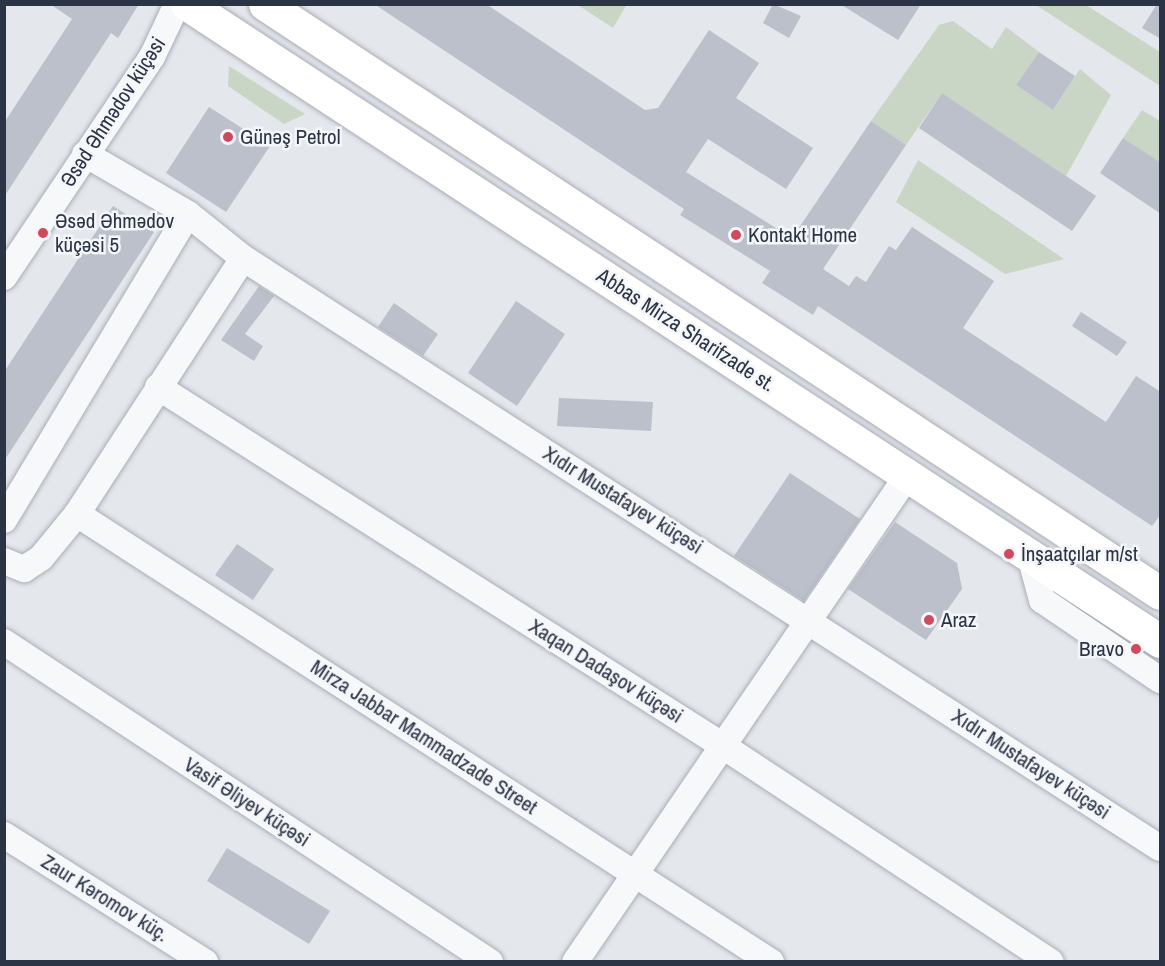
<!DOCTYPE html>
<html>
<head>
<meta charset="utf-8">
<style>
	body { margin:0 }
	#map { position:relative; width:1165px; height:966px; overflow:hidden; background:#e4e7ec; font-family:"Archivo Narrow",sans-serif }
	div>[style] { position:absolute }
	.green>* { inset:0; background:#c9d6c5 }
	.building>* { inset:0; background:#bbc0ca }
	.roads { filter:drop-shadow(0 0 2px #a9aeb7) drop-shadow(0 0 2px #a9aeb7) }
	.minor>* { height:26px; margin:-13px; padding:0 13px; transform-origin:13px; border-radius:13px; background:#f7f8fa }
	.major>* { height:33px; margin:-16.5px; padding:0 16.5px; transform-origin:16.5px; border-radius:16.5px; background:#fff }
	.dots>* { width:16px; height:16px; translate:-50% -50%; box-sizing:border-box; border:3px solid #f4f6f9; border-radius:50% }
	span { translate:-50% -50%; white-space:nowrap; text-align:center; line-height:1.15; -webkit-text-stroke:5px #f4f6f9; paint-order:stroke }
	.street-label { font-size:21px; color:#2b3445 }
	.poi-label { font-size:21px; color:#2b3445 }
	.left { translate:0 -50%; text-align:left }
	.right { translate:-100% -50%; text-align:right }
	.frame { position:absolute; inset:0; border:6px solid #2b3445; pointer-events:none }
</style>
</head>
<body>
<div id="map">
	<div class="green">
		<i style="clip-path:polygon(627px 4px,613px 28px,578px 5px,578px 4px)"></i>
		<i style="clip-path:polygon(1036px 5px,1086px 5px,1160px 52px,1160px 86px)"></i>
		<i style="clip-path:polygon(953px 21px,992px 49px,1006px 27px,1039px 52px,1016px 85px,1053px 110px,1080px 69px,1111px 95px,1066px 176px,942px 93px,906px 145px,871px 121px,939px 25px)"></i>
		<i style="clip-path:polygon(229px 66px,305px 114px,284px 124px,228px 86px)"></i>
		<i style="clip-path:polygon(1142px 110px,1160px 121px,1160px 163px,1123px 138px)"></i>
		<i style="clip-path:polygon(918px 160px,1064px 259px,1005px 274px,896px 202px)"></i>
	</div>
	<div class="building">
		<i style="clip-path:polygon(50px 4px,139px 4px,118px 38px,111px 33px,4px 197px,4px 123px,72px 19px)"></i>
		<i style="clip-path:polygon(374px 4px,486px 4px,645px 110px,658px 108px,709px 30px,759px 63px,736px 98px,813px 148px,786px 189px,708px 139px,686px 172px,792px 238px,871px 121px,906px 145px,823px 269px,849px 286px,856px 276px,866px 282px,889px 246px,896px 250px,912px 227px,994px 281px,963px 328px,1106px 422px,1136px 376px,1161px 392px,1161px 514px,1152px 526px,818px 306px,813px 315px,762px 283px,770px 271px,680px 215px,684px 209px)"></i>
		<i style="clip-path:polygon(773px 4px,801px 16px,789px 38px,763px 23px)"></i>
		<i style="clip-path:polygon(840px 4px,921px 4px,898px 40px)"></i>
		<i style="clip-path:polygon(1157px 4px,1161px 4px,1161px 39px,1142px 28px)"></i>
		<i style="clip-path:polygon(1039px 52px,1075px 76px,1053px 110px,1016px 85px)"></i>
		<i style="clip-path:polygon(942px 93px,1096px 196px,1072px 231px,919px 128px)"></i>
		<i style="clip-path:polygon(209px 107px,270px 146px,226px 212px,166px 173px)"></i>
		<i style="clip-path:polygon(1123px 138px,1161px 163px,1161px 214px,1100px 173px)"></i>
		<i style="clip-path:polygon(113px 206px,154px 232px,4px 461px,4px 372px)"></i>
		<i style="clip-path:polygon(259px 286px,274px 296px,245px 334px,263px 346px,254px 361px,221px 340px)"></i>
		<i style="clip-path:polygon(516px 301px,565px 334px,517px 406px,468px 373px)"></i>
		<i style="clip-path:polygon(394px 303px,438px 334px,423px 356px,378px 327px)"></i>
		<i style="clip-path:polygon(1081px 312px,1127px 342px,1117px 356px,1072px 326px)"></i>
		<i style="clip-path:polygon(559px 398px,653px 402px,651px 431px,557px 426px)"></i>
		<i style="clip-path:polygon(790px 473px,860px 519px,804px 601px,734px 556px)"></i>
		<i style="clip-path:polygon(895px 522px,957px 563px,962px 589px,926px 640px,848px 589px)"></i>
		<i style="clip-path:polygon(237px 544px,274px 569px,253px 600px,215px 575px)"></i>
		<i style="clip-path:polygon(227px 848px,330px 911px,309px 944px,207px 881px)"></i>
	</div>
	<div class="roads">
		<div class="minor">
			<i style="left:85px;top:154px;width:119px;rotate:30.2deg"></i>
			<i style="left:188px;top:214px;width:70px;rotate:38.7deg"></i>
			<i style="left:243px;top:258px;width:1090px;rotate:32.76deg"></i>
			<i style="left:4px;top:277px;width:265px;rotate:-56.1deg"></i>
			<i style="left:152px;top:57px;width:59px;rotate:-64.7deg"></i>
			<i style="left:158px;top:387px;width:666px;rotate:32.42deg"></i>
			<i style="left:720px;top:744px;width:396px;rotate:33.4deg"></i>
			<i style="left:77px;top:514px;width:826px;rotate:32.84deg"></i>
			<i style="left:4px;top:520px;width:357px;rotate:-59deg"></i>
			<i style="left:1030px;top:556px;width:46px;rotate:74.7deg"></i>
			<i style="left:1042px;top:600px;width:143px;rotate:34.1deg"></i>
			<i style="left:4px;top:561px;width:22px;rotate:22deg"></i>
			<i style="left:24px;top:569px;width:20px;rotate:-33deg"></i>
			<i style="left:41px;top:558px;width:57px;rotate:-50.7deg"></i>
			<i style="left:77px;top:514px;width:305px;rotate:-57deg"></i>
			<i style="left:4px;top:642px;width:582px;rotate:33.36deg"></i>
			<i style="left:4px;top:835px;width:238px;rotate:32.3deg"></i>
			<i style="left:575px;top:962px;width:590px;rotate:-55.64deg"></i>
		</div>
		<div class="major">
			<i style="left:187px;top:4px;width:1163px;rotate:33.21deg"></i>
			<i style="left:265px;top:4px;width:1071px;rotate:33.35deg"></i>
		</div>
	</div>
	<div class="dots">
		<i style="left:228px;top:137px;background:#d1495b"></i>
		<i style="left:43px;top:233px;background:#d1495b"></i>
		<i style="left:736px;top:235px;background:#d1495b"></i>
		<i style="left:1009px;top:554px;background:#d1495b"></i>
		<i style="left:929px;top:620px;background:#d1495b"></i>
		<i style="left:1136px;top:649px;background:#d1495b"></i>
	</div>
	<div class="street-label">
		<span style="left:113px;top:112px;rotate:-57deg">Əsəd Əhmədov küçəsi</span>
		<span style="left:686px;top:330px;rotate:33deg">Abbas Mirza Sharifzade st.</span>
		<span style="left:623px;top:500px;rotate:32deg">Xıdır Mustafayev küçəsi</span>
		<span style="left:606px;top:671px;rotate:32deg">Xaqan Dadaşov küçəsi</span>
		<span style="left:424px;top:737px;rotate:33deg">Mirza Jabbar Mammadzade Street</span>
		<span style="left:1031px;top:764px;rotate:33deg">Xıdır Mustafayev küçəsi</span>
		<span style="left:247px;top:802px;rotate:33deg">Vasif Əliyev küçəsi</span>
		<span style="left:105px;top:898px;rotate:32deg">Zaur Kəromov küç.</span>
	</div>
	<div class="poi-label">
		<span class="left" style="left:240px;top:137px">Günəş Petrol</span>
		<span class="left" style="left:55px;top:233px">Əsəd Əhmədov<br>küçəsi 5</span>
		<span class="left" style="left:748px;top:235px">Kontakt Home</span>
		<span class="left" style="left:1021px;top:554px">İnşaatçılar m/st</span>
		<span class="left" style="left:941px;top:620px">Araz</span>
		<span class="right" style="left:1124px;top:649px">Bravo</span>
	</div>
	<div class="frame"></div>
</div>
</body>
</html>
